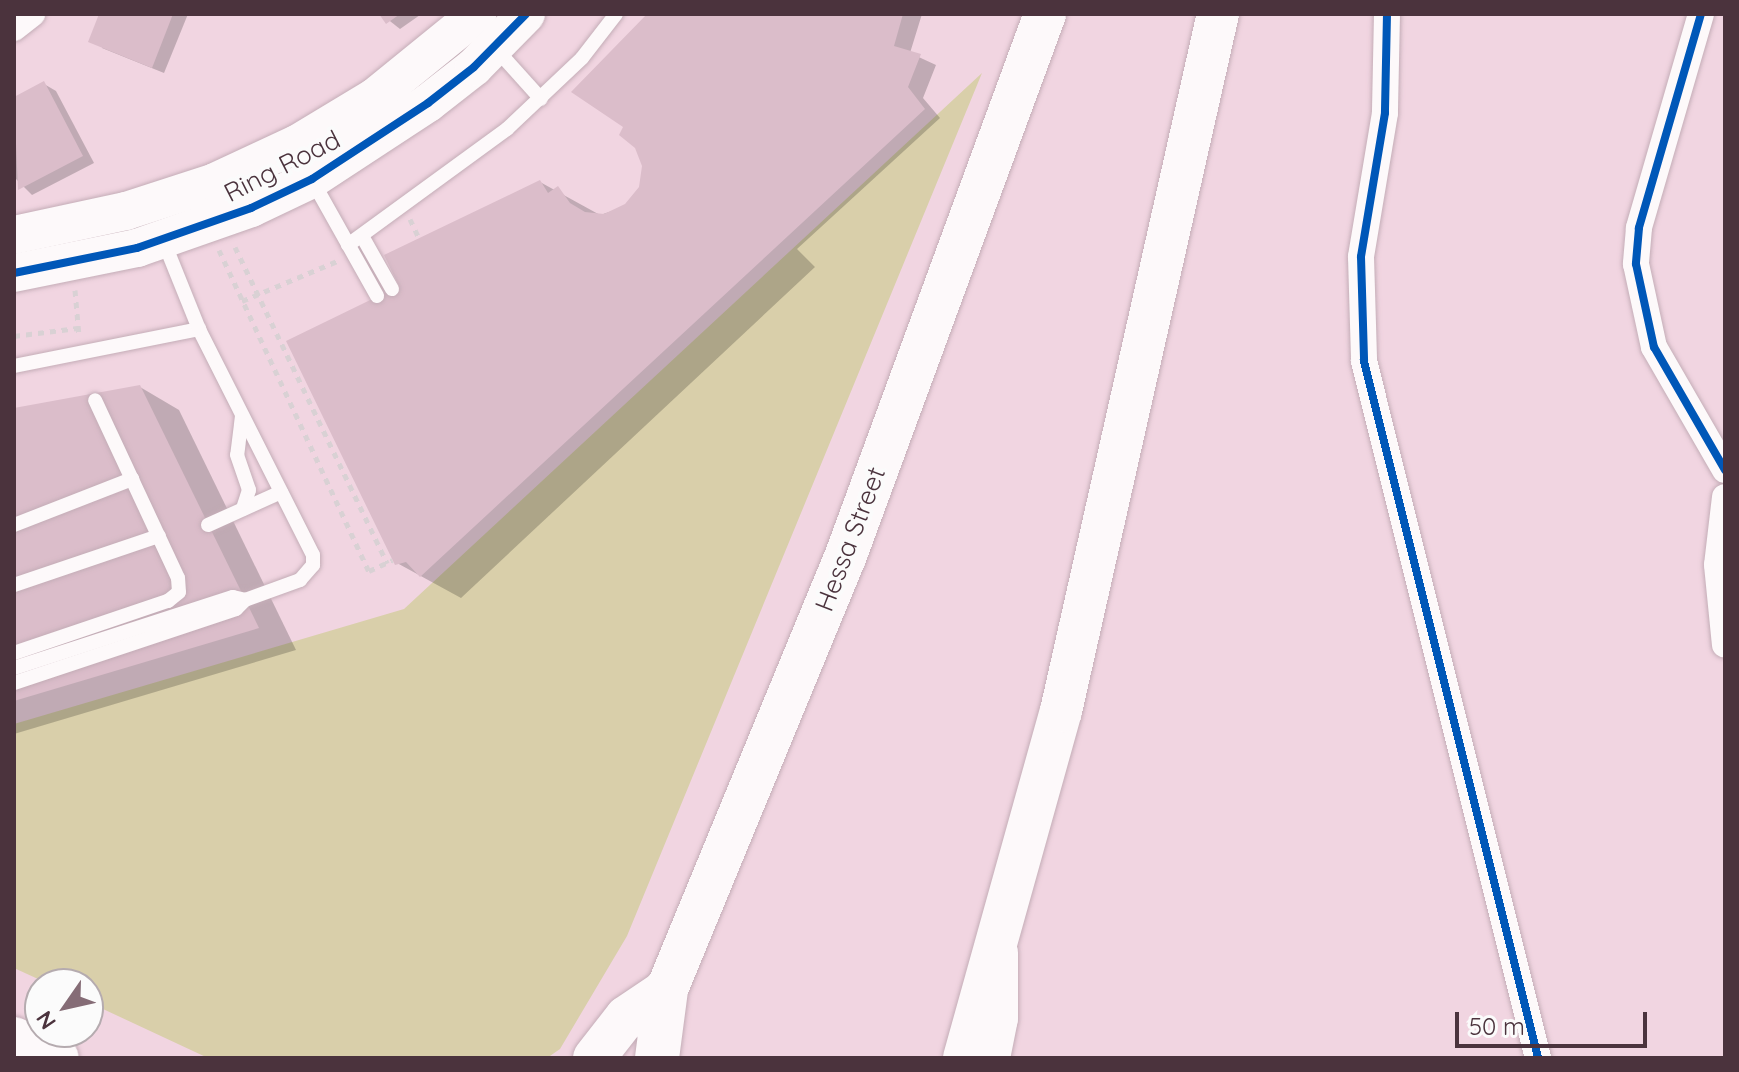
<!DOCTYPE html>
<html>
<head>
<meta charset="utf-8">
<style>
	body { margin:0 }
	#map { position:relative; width:1739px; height:1072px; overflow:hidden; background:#f1d5e1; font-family:Quicksand,sans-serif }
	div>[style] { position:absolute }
	.green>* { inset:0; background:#d9cfaa }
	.shadow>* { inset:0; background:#0003 }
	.building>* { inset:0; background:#dbbdca }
	.path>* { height:5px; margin-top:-2.5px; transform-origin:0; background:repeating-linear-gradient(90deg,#d9d1d4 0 6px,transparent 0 12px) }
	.roads { filter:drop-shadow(0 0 2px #c4adb7) drop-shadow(0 0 2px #c4adb7) }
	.lane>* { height:14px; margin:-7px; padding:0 7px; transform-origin:7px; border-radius:7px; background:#fdf9fa }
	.street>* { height:26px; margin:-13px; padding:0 13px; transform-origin:13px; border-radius:13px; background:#fdf9fa }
	.secondary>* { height:38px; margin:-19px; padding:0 19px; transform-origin:19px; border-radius:19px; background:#fdf9fa }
	.primary>* { height:42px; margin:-21px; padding:0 21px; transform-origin:21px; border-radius:21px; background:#fdf9fa }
	.highway>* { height:44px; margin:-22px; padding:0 22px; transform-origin:22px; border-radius:22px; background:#fdf9fa }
	.cycleway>* { height:8px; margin:-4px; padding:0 4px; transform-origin:4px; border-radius:4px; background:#0057b8 }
	span { translate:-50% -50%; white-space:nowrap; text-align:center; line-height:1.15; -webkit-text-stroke:8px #fbfbfb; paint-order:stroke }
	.street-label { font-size:26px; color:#4b333d }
	.frame { position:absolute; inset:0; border:16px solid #4b333d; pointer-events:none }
	.north { position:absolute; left:24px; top:968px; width:80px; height:80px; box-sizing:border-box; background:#fbfbfb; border:2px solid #b5abaf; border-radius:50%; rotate:236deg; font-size:22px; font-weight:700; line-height:32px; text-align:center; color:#4b333d }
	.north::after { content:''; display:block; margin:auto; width:28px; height:36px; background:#856c76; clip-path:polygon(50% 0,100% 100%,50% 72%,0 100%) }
	.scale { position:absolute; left:1455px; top:1012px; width:192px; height:36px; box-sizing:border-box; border:4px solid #4b333d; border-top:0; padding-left:10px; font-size:24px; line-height:28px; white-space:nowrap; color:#4b333d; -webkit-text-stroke:6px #fbfbfb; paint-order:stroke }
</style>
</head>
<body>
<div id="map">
	<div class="green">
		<i style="clip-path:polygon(982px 73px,627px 936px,560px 1049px,547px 1058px,208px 1058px,88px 1002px,88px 984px,49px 984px,14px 968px,14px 724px,404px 609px)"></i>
	</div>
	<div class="shadow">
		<i style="clip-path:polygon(101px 14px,188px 14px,164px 73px,102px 48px)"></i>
		<i style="clip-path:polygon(381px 14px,419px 14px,420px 15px,400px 29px)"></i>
		<i style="clip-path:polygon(650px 14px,922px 14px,910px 53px,936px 65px,923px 98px,940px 118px,797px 249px,815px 267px,461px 598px,397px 563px,401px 287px,540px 182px,600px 215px,627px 206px,641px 188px,644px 166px)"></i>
		<i style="clip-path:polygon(44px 84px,56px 91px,94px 163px,32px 195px,14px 177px,14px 99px)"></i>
		<i style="clip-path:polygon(140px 387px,179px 410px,296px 650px,14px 734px,14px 410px)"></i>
	</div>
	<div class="building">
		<i style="clip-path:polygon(99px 14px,173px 14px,152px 68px,88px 42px)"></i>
		<i style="clip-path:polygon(379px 14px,400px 14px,386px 24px)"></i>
		<i style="clip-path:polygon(647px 14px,903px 14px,894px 46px,921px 54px,908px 87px,925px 109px,420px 577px,406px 562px,395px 565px,286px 341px,399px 286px,384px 255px,540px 180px,548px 193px,558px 186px,570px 203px,585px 212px,604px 214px,625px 204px,639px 187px,642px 166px,635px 148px,619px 135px,623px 127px,571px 92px)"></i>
		<i style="clip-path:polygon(44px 81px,83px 156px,18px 190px,14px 97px)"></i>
		<i style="clip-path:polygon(140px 385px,259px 628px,14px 701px,14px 408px)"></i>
	</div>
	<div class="path">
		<i style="left:410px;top:219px;width:21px;rotate:65deg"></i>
		<i style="left:235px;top:247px;width:351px;rotate:64.3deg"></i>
		<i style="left:219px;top:250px;width:354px;rotate:65deg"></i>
		<i style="left:369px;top:571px;width:26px;rotate:-25deg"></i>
		<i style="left:75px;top:290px;width:46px;rotate:85deg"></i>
		<i style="left:242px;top:301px;width:103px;rotate:-22.8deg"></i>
		<i style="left:14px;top:336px;width:64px;rotate:-7.1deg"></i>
	</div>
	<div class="roads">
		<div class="lane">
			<i style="left:496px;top:49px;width:67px;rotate:48deg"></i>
			<i style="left:312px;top:180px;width:133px;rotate:60.7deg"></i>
			<i style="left:362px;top:236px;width:61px;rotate:60.5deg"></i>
			<i style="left:348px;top:245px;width:197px;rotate:-36.1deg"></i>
			<i style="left:507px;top:129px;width:103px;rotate:-43.4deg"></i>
			<i style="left:582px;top:58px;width:56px;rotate:-52.3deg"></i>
			<i style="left:14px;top:366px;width:189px;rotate:-11.3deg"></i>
			<i style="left:242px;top:416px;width:39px;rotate:97deg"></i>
			<i style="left:237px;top:455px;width:37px;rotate:71deg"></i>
			<i style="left:249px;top:490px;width:20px;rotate:108deg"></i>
			<i style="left:14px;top:525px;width:127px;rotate:-21.3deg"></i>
			<i style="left:208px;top:525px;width:80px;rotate:-24.3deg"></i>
			<i style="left:14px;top:585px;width:153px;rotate:-18.7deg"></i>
			<i style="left:14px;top:653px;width:163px;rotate:-18.7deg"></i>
			<i style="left:168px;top:601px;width:14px;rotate:-39deg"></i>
			<i style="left:179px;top:592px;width:14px;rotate:-94deg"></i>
			<i style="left:178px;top:578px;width:196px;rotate:-115deg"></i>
			<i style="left:14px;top:668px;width:230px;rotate:-18deg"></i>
			<i style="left:233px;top:597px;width:12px;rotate:14deg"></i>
			<i style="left:14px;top:683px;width:234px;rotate:-18.4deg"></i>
			<i style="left:236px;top:609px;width:13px;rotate:-45deg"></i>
			<i style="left:245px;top:600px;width:59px;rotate:-20deg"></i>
			<i style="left:300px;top:580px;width:20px;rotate:-49deg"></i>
			<i style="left:313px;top:565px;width:10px;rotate:-90deg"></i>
			<i style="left:313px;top:555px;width:253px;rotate:-116.8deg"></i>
			<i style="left:199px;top:329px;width:94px;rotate:-111.9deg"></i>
		</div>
		<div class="street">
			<i style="left:1387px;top:14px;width:99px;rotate:91.2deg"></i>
			<i style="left:1385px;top:113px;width:146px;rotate:99.5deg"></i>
			<i style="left:1361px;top:257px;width:104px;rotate:88.3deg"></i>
			<i style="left:1364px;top:361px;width:718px;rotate:75.98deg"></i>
			<i style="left:1701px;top:14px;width:223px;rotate:106.2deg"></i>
			<i style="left:1639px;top:228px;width:36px;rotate:95deg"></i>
			<i style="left:1636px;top:264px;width:85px;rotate:77.8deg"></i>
			<i style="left:1654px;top:347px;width:142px;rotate:60deg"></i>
			<i style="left:14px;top:28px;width:23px;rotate:-38deg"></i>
			<i style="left:1725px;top:497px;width:68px;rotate:96.7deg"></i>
			<i style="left:1717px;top:565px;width:80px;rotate:84.3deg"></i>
		</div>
		<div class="secondary">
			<i style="left:14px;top:235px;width:115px;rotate:-12.1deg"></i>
			<i style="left:126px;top:211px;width:94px;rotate:-18deg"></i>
			<i style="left:215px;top:182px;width:90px;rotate:-24.9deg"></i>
			<i style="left:297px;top:144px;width:91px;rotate:-31.1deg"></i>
			<i style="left:375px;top:97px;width:132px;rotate:-39.1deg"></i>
			<i style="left:14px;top:273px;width:126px;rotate:-11.5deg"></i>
			<i style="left:137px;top:248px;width:121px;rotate:-19.3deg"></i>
			<i style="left:251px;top:208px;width:68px;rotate:-25.4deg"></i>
			<i style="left:312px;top:179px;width:139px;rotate:-33.2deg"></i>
			<i style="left:428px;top:103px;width:58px;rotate:-38deg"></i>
			<i style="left:474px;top:67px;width:74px;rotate:-45.5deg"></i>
		</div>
		<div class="primary">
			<i style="left:653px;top:1023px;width:506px;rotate:-67.59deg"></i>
			<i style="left:846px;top:555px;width:576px;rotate:-69.8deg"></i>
			<i style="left:14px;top:1038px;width:48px;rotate:24.4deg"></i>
			<i style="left:594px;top:1058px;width:52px;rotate:-52deg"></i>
			<i style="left:626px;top:1017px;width:48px;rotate:-34deg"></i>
			<i style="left:964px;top:1058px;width:360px;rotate:-74.4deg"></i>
			<i style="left:1061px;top:711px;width:714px;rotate:-77.31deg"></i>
		</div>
		<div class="highway">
			<i style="left:657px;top:1058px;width:69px;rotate:-82.5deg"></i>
			<i style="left:988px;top:1058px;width:41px;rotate:-78.7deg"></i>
			<i style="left:996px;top:1018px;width:65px;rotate:-90deg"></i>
		</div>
	</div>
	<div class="cycleway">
		<i style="left:1387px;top:14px;width:99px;rotate:91.2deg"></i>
		<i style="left:1385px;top:113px;width:146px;rotate:99.5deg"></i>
		<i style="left:1361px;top:257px;width:104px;rotate:88.3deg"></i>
		<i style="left:1364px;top:361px;width:718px;rotate:75.98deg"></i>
		<i style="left:1701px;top:14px;width:223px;rotate:106.2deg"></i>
		<i style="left:1639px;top:228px;width:36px;rotate:95deg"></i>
		<i style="left:1636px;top:264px;width:85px;rotate:77.8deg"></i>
		<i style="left:1654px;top:347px;width:142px;rotate:60deg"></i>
		<i style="left:14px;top:273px;width:126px;rotate:-11.5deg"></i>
		<i style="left:137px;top:248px;width:121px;rotate:-19.3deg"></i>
		<i style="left:251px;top:208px;width:68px;rotate:-25.4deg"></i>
		<i style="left:312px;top:179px;width:139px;rotate:-33.2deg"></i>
		<i style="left:428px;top:103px;width:58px;rotate:-38deg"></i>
		<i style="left:474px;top:67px;width:74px;rotate:-45.5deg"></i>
	</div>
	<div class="street-label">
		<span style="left:282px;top:166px;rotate:-27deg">Ring Road</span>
		<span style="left:850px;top:539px;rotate:-69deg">Hessa Street</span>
	</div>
	<div class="frame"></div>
	<div class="north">N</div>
	<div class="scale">50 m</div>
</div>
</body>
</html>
